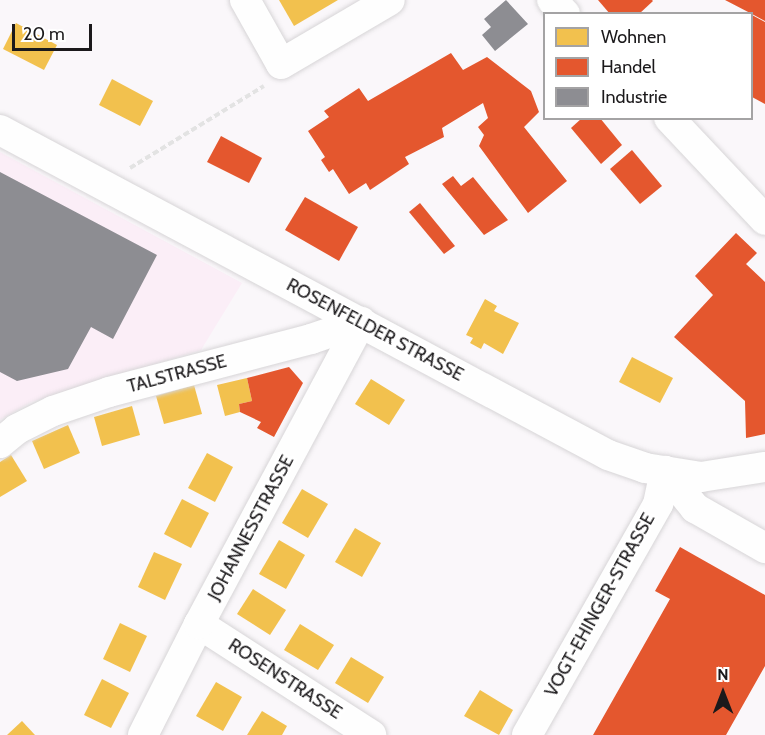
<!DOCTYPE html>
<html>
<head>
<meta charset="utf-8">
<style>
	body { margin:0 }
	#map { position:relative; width:765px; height:735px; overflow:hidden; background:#faf7fa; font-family:Cabin,sans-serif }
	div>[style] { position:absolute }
	.industrial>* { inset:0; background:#fbeef7 }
	.homes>* { inset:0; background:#f2c14e }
	.shops>* { inset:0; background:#e4572e }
	.industry>* { inset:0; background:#8d8d92 }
	.path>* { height:4px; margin-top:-2px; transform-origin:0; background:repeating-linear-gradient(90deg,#e3e3e3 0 6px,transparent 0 9px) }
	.roads { filter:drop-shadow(0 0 2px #d7d5d7) drop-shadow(0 0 2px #d7d5d7) }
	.minor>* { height:30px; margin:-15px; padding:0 15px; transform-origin:15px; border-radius:15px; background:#fefefe }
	span { translate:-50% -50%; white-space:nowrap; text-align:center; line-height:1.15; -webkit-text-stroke:6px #fff; paint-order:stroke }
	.street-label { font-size:18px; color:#1b191b }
	.legend { position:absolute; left:543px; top:12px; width:210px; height:108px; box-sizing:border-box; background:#fff; border:2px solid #a4a3a4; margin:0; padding:8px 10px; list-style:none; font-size:18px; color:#1b191b }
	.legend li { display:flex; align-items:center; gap:12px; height:30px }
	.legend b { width:30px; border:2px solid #a4a3a4 }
	.north { position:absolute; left:693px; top:663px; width:60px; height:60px; -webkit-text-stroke:4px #fff; paint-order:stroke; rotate:0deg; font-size:16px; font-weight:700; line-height:24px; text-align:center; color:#1b191b }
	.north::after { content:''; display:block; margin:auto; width:21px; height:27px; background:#1b191b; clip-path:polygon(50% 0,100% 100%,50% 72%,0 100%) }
	.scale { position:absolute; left:12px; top:24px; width:80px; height:27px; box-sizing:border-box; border:3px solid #1b191b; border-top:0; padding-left:8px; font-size:18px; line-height:21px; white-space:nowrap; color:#1b191b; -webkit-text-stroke:4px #fff; paint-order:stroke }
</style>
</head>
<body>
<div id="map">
	<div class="industrial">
		<i style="clip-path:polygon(0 152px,242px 283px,201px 350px,31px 402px,0 420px)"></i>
	</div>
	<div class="homes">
		<i style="clip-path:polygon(279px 0,338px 0,294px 26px)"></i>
		<i style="clip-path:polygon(16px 23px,57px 45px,44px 70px,3px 49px)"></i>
		<i style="clip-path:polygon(112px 79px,153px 101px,140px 126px,99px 105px)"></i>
		<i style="clip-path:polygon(485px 299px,497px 306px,494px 311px,519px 323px,503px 354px,484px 343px,481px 349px,470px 343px,473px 338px,466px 335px)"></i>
		<i style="clip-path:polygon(632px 357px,673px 378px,660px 403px,619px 382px)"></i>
		<i style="clip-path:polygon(247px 378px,252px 401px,239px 404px,240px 412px,225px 416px,217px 385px)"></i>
		<i style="clip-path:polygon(371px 379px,405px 400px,389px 425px,355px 404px)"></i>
		<i style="clip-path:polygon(194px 385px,202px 414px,164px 424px,156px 396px)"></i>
		<i style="clip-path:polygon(132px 406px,140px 435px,102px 446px,94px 417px)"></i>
		<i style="clip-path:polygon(68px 425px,80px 453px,44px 469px,32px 441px)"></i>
		<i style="clip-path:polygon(207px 453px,233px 467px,215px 502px,188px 488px)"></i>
		<i style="clip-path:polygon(11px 455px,27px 481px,0 497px,0 462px)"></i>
		<i style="clip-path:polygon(302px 489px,328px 504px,308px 538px,282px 523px)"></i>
		<i style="clip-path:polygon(182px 499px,209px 513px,191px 548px,164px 534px)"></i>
		<i style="clip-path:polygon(355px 528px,381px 543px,362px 577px,335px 562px)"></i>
		<i style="clip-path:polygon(279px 540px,305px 555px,286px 589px,259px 574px)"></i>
		<i style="clip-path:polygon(154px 552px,182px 564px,165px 600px,138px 587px)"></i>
		<i style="clip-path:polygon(253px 589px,286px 610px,270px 635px,237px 614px)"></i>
		<i style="clip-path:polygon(120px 623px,147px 636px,130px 672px,103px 659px)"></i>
		<i style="clip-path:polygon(300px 624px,334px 645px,318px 670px,284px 650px)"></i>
		<i style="clip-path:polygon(351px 657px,384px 677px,368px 703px,335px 683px)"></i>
		<i style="clip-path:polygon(102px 679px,129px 693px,111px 728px,84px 715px)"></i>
		<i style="clip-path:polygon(216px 682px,242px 697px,223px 731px,196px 716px)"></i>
		<i style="clip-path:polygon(480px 690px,513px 710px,499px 735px,464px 716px)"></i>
		<i style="clip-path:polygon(262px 711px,287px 726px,282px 735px,247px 735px)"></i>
		<i style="clip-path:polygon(22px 721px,35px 735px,7px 735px)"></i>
	</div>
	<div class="shops">
		<i style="clip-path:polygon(598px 0,652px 0,653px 1px,639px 14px,610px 14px)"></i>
		<i style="clip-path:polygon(725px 0,765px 0,765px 21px,752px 14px)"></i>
		<i style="clip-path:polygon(752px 15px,765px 22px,765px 104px,752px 97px)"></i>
		<i style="clip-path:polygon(451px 53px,463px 70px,487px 57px,531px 91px,539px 112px,524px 127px,567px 181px,528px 213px,479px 146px,484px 135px,478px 127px,488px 118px,483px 103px,442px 128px,444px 137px,405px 157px,409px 164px,370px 190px,366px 183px,349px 194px,333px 169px,329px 172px,321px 160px,325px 157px,308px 131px,329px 117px,324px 111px,359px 88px,368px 101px)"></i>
		<i style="clip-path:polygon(582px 118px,600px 118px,622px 145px,601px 164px,571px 128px)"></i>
		<i style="clip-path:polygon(221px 136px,262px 158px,249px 183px,207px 162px)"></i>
		<i style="clip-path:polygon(632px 150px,662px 186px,640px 204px,610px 169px)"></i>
		<i style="clip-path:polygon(453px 176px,461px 186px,473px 177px,508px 220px,484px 235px,442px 184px)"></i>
		<i style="clip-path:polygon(305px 197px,358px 227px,339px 261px,285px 230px)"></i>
		<i style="clip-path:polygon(420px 203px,455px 246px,444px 254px,409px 212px)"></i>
		<i style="clip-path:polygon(736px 233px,757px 253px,746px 264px,765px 282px,765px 434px,746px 438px,745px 401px,674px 337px,713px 295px,695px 276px)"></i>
		<i style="clip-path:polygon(289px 367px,303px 383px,274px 437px,257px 428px,261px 422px,240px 412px,239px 404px,252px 401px,247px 378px)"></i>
		<i style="clip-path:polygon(680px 547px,765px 595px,765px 666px,726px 735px,593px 735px,670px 599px,655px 591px)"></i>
	</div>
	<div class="industry">
		<i style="clip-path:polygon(506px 0,528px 24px,495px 51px,482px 35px,491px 27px,484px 19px)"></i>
		<i style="clip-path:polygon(0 172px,157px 255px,113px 339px,91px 327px,68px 369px,17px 381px,0 372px)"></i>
	</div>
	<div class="path">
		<i style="left:130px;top:168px;width:157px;rotate:-31.5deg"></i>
	</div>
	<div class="roads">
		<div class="minor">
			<i style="left:245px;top:0;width:73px;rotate:60.6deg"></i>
			<i style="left:281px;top:64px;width:126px;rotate:-30.4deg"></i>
			<i style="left:552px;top:0;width:19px;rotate:47deg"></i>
			<i style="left:669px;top:118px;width:140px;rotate:46.7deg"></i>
			<i style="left:0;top:130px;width:689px;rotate:28.13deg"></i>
			<i style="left:608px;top:455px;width:39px;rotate:19deg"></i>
			<i style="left:645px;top:468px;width:57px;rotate:9.1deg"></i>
			<i style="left:701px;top:477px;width:65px;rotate:-8.9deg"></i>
			<i style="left:0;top:443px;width:22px;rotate:-39deg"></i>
			<i style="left:17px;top:429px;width:40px;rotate:-26.6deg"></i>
			<i style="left:53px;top:411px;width:59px;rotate:-18.7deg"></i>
			<i style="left:109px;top:392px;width:209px;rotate:-14.7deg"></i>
			<i style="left:311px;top:339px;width:53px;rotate:-18.8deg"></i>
			<i style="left:665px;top:471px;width:48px;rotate:51deg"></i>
			<i style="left:695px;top:508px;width:81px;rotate:29.7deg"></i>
			<i style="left:199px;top:624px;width:205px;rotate:32.8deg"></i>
			<i style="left:143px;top:735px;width:124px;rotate:-63.2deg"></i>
			<i style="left:199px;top:624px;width:343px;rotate:-61.8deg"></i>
			<i style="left:527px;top:735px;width:266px;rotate:-60.4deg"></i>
			<i style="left:658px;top:504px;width:34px;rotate:-78deg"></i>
		</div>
	</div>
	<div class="street-label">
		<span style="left:375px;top:330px;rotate:28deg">ROSENFELDER STRASSE</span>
		<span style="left:177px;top:374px;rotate:-15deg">TALSTRASSE</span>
		<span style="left:251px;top:528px;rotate:-62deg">JOHANNESSTRASSE</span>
		<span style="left:600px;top:605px;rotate:-61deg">VOGT-EHINGER-STRASSE</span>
		<span style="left:285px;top:679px;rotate:33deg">ROSENSTRASSE</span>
	</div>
	<ul class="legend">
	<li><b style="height:16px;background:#f2c14e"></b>Wohnen</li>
	<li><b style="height:16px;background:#e4572e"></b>Handel</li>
	<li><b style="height:16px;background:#8d8d92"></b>Industrie</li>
	</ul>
	<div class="north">N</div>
	<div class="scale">20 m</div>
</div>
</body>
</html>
